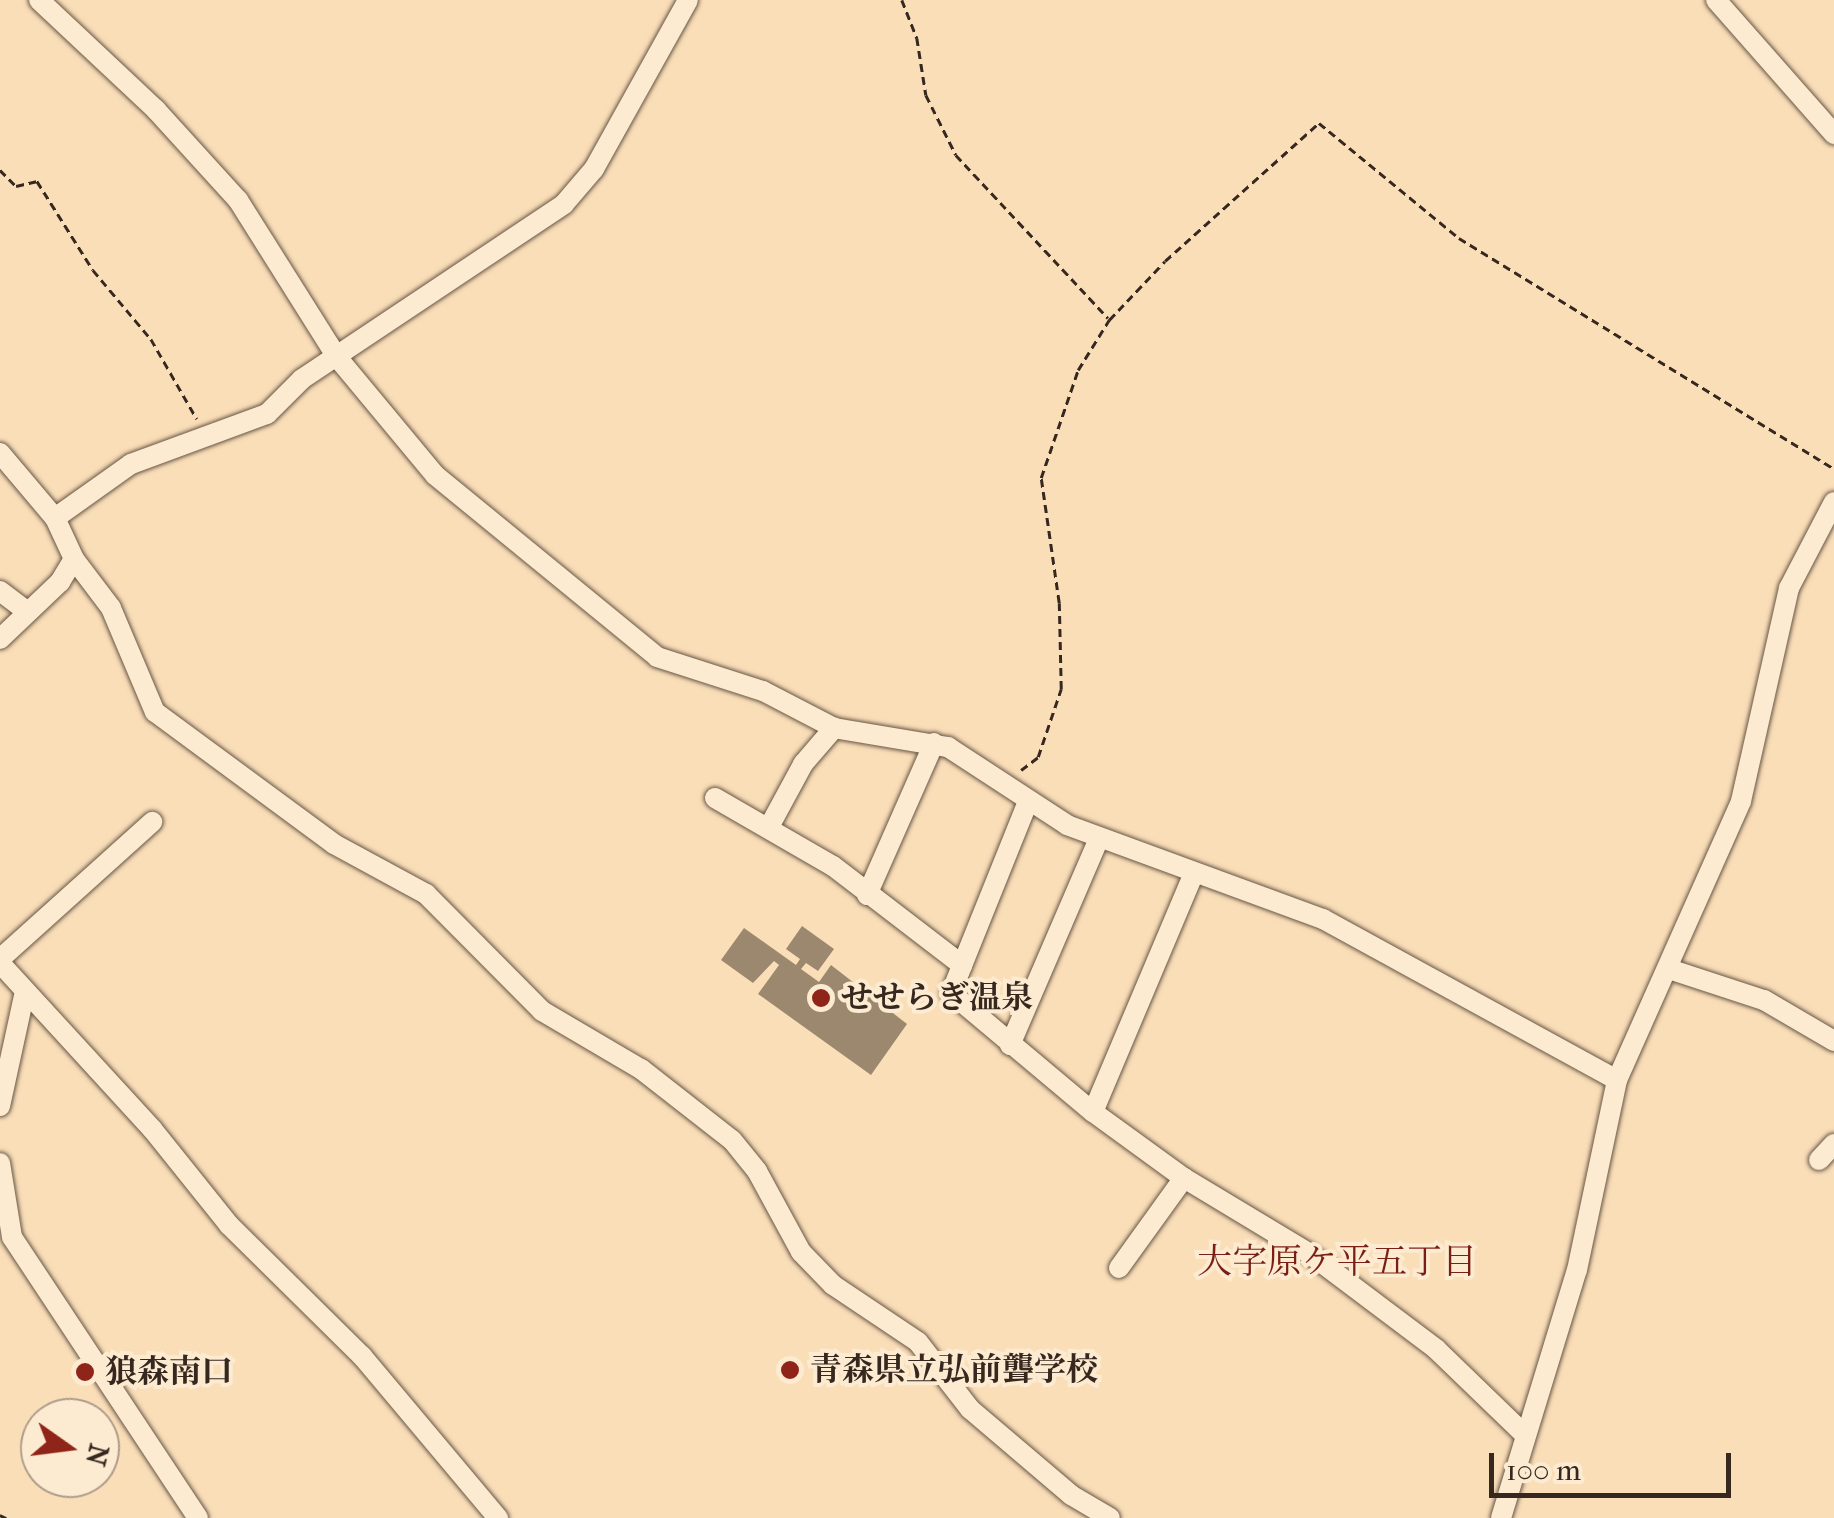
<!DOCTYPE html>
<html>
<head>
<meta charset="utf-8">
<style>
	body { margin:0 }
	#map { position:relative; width:1834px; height:1518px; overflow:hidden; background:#fadeb8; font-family:"IM FELL French Canon","Noto Serif JP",serif }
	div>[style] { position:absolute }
	.building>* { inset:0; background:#9c876f }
	.path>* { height:2.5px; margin-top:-1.25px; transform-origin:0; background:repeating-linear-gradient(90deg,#36281f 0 8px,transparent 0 13px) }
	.roads { filter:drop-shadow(0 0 2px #675645) drop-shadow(0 0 2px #675645) }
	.minor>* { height:20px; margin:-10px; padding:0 10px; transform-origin:10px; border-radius:10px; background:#fcead1 }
	.dots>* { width:28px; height:28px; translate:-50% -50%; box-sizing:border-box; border:5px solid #fcead1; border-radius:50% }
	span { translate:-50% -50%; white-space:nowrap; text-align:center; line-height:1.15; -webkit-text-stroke:8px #fcead1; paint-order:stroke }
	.poi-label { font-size:32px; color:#36281f; font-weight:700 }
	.left { translate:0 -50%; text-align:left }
	.neighbourhood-label { font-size:35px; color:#7a1f14 }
	.north { position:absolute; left:20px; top:1398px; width:100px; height:100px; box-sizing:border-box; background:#fcead1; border:2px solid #ad9c8a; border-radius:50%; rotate:104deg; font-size:28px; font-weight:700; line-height:40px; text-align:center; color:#36281f }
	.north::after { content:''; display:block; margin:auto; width:35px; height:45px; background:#8f2418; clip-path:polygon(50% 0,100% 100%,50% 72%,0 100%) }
	.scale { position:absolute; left:1489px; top:1453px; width:242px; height:45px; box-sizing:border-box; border:5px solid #36281f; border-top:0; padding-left:12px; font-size:30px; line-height:35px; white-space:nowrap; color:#36281f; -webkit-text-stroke:8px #fcead1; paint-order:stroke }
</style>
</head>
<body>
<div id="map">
	<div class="building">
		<i style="clip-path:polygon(802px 926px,834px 949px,818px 971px,806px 963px,801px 969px,819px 982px,831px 965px,907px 1024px,871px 1075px,758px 994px,779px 965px,774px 961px,753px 983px,721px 960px,744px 928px,796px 965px,800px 959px,786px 949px)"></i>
	</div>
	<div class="path">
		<i style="left:902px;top:0;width:41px;rotate:68.5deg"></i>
		<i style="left:917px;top:38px;width:58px;rotate:81deg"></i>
		<i style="left:926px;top:95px;width:67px;rotate:63.4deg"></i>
		<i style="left:956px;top:155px;width:223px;rotate:47deg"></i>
		<i style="left:0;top:170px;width:23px;rotate:45deg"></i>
		<i style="left:16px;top:186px;width:22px;rotate:-13deg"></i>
		<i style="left:37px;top:181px;width:105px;rotate:57.8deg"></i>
		<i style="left:93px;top:270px;width:90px;rotate:50deg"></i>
		<i style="left:151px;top:339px;width:92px;rotate:60.1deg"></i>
		<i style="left:1021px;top:770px;width:21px;rotate:-37deg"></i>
		<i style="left:1038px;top:757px;width:72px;rotate:-71.3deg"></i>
		<i style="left:1061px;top:689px;width:86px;rotate:-91.3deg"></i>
		<i style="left:1059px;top:603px;width:126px;rotate:-98.2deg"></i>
		<i style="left:1041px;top:478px;width:114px;rotate:-71.1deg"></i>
		<i style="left:1078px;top:370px;width:59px;rotate:-58.2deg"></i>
		<i style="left:1109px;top:320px;width:81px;rotate:-46.5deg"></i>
		<i style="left:1165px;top:261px;width:207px;rotate:-41.9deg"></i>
		<i style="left:1319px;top:123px;width:181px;rotate:39.4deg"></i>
		<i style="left:1459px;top:238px;width:440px;rotate:31.6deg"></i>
		<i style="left:0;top:1515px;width:7px;rotate:27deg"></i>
	</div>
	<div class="roads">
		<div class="minor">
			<i style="left:39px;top:0;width:161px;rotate:43.2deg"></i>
			<i style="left:156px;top:110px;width:122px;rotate:47.7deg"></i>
			<i style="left:238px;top:200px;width:186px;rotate:57.8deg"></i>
			<i style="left:337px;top:357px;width:153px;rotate:50.3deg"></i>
			<i style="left:435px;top:475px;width:287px;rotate:39.3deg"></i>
			<i style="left:657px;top:657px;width:111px;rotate:17.8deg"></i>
			<i style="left:763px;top:691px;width:80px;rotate:27.5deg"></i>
			<i style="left:834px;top:728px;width:116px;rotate:9.5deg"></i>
			<i style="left:948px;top:747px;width:142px;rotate:33.2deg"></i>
			<i style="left:1067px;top:825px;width:273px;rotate:20.2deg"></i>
			<i style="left:1323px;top:919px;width:335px;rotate:28.7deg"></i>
			<i style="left:1716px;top:0;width:179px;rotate:48.6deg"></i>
			<i style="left:0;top:453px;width:85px;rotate:49.8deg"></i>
			<i style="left:55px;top:518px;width:45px;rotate:65.1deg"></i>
			<i style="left:74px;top:559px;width:61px;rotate:52.9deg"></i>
			<i style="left:111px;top:608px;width:113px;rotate:67.1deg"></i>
			<i style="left:155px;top:712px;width:222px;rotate:36.4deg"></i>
			<i style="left:334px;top:844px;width:105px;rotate:28.5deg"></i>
			<i style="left:426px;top:894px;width:165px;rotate:45.2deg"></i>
			<i style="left:542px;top:1011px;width:115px;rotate:30.4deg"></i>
			<i style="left:641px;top:1069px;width:115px;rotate:38deg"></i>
			<i style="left:732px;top:1140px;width:40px;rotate:51deg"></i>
			<i style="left:757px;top:1171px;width:92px;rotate:61.5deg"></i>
			<i style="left:801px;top:1252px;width:46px;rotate:45.9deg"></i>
			<i style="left:833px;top:1285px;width:102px;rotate:33.8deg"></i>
			<i style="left:918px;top:1342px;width:85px;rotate:52.2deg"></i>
			<i style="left:970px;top:1409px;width:133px;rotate:40.4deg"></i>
			<i style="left:1071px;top:1495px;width:45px;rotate:30.5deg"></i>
			<i style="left:55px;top:518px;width:93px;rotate:-35.4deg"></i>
			<i style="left:131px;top:464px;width:145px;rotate:-20.2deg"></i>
			<i style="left:267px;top:414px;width:49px;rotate:-45deg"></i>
			<i style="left:302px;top:379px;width:315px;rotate:-33.7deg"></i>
			<i style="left:564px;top:204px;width:46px;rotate:-49.4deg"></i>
			<i style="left:594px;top:169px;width:193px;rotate:-60.9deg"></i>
			<i style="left:0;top:591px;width:34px;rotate:37deg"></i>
			<i style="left:0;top:639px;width:83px;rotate:-43.5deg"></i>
			<i style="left:60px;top:582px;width:27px;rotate:-59deg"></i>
			<i style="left:715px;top:798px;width:136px;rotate:30deg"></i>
			<i style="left:833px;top:866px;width:163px;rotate:37.5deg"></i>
			<i style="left:1027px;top:804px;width:204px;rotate:111.9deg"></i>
			<i style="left:951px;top:993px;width:185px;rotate:40deg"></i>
			<i style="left:1093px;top:1112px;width:259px;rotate:-67.1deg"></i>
			<i style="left:769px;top:827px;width:72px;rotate:-61.6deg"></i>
			<i style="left:803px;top:764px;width:48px;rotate:-49.3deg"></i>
			<i style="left:867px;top:895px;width:166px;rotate:-66.2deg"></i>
			<i style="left:0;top:959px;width:205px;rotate:-42deg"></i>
			<i style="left:0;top:963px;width:226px;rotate:47.5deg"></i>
			<i style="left:153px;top:1130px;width:122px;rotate:51.3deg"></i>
			<i style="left:229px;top:1225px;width:187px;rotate:44.6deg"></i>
			<i style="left:362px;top:1356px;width:212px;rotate:50deg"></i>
			<i style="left:1672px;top:970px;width:97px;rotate:18.1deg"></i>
			<i style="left:1764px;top:1000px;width:81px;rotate:30.4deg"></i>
			<i style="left:1010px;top:1045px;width:225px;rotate:-66.7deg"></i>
			<i style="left:0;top:1106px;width:118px;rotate:-77.7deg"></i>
			<i style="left:1093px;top:1112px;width:112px;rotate:36deg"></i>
			<i style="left:1184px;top:1178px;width:147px;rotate:31.1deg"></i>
			<i style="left:1310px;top:1254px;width:158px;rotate:37deg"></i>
			<i style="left:1436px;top:1349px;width:124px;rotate:44deg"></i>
			<i style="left:1819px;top:1160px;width:22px;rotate:-47deg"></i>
			<i style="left:0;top:1163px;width:75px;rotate:80.8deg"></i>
			<i style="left:12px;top:1237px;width:337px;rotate:56.5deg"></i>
			<i style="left:1119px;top:1268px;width:111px;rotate:-54.2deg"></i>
			<i style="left:1501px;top:1518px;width:259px;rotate:-73deg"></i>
			<i style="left:1577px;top:1270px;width:194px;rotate:-78.1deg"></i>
			<i style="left:1617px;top:1080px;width:305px;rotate:-66deg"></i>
			<i style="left:1741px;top:801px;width:218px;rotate:-77.3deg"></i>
			<i style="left:1789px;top:588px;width:97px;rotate:-62.4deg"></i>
		</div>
	</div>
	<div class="dots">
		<i style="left:821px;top:998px;background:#8f2418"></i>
		<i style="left:790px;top:1370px;background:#8f2418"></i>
		<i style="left:85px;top:1372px;background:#8f2418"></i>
	</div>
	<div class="poi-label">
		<span class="left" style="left:841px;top:998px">せせらぎ温泉</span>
		<span class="left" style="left:810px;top:1370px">青森県立弘前聾学校</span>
		<span class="left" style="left:105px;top:1372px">狼森南口</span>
	</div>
	<div class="neighbourhood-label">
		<span style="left:1337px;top:1262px">大字原ケ平五丁目</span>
	</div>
	<div class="north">N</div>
	<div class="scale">100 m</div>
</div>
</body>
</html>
